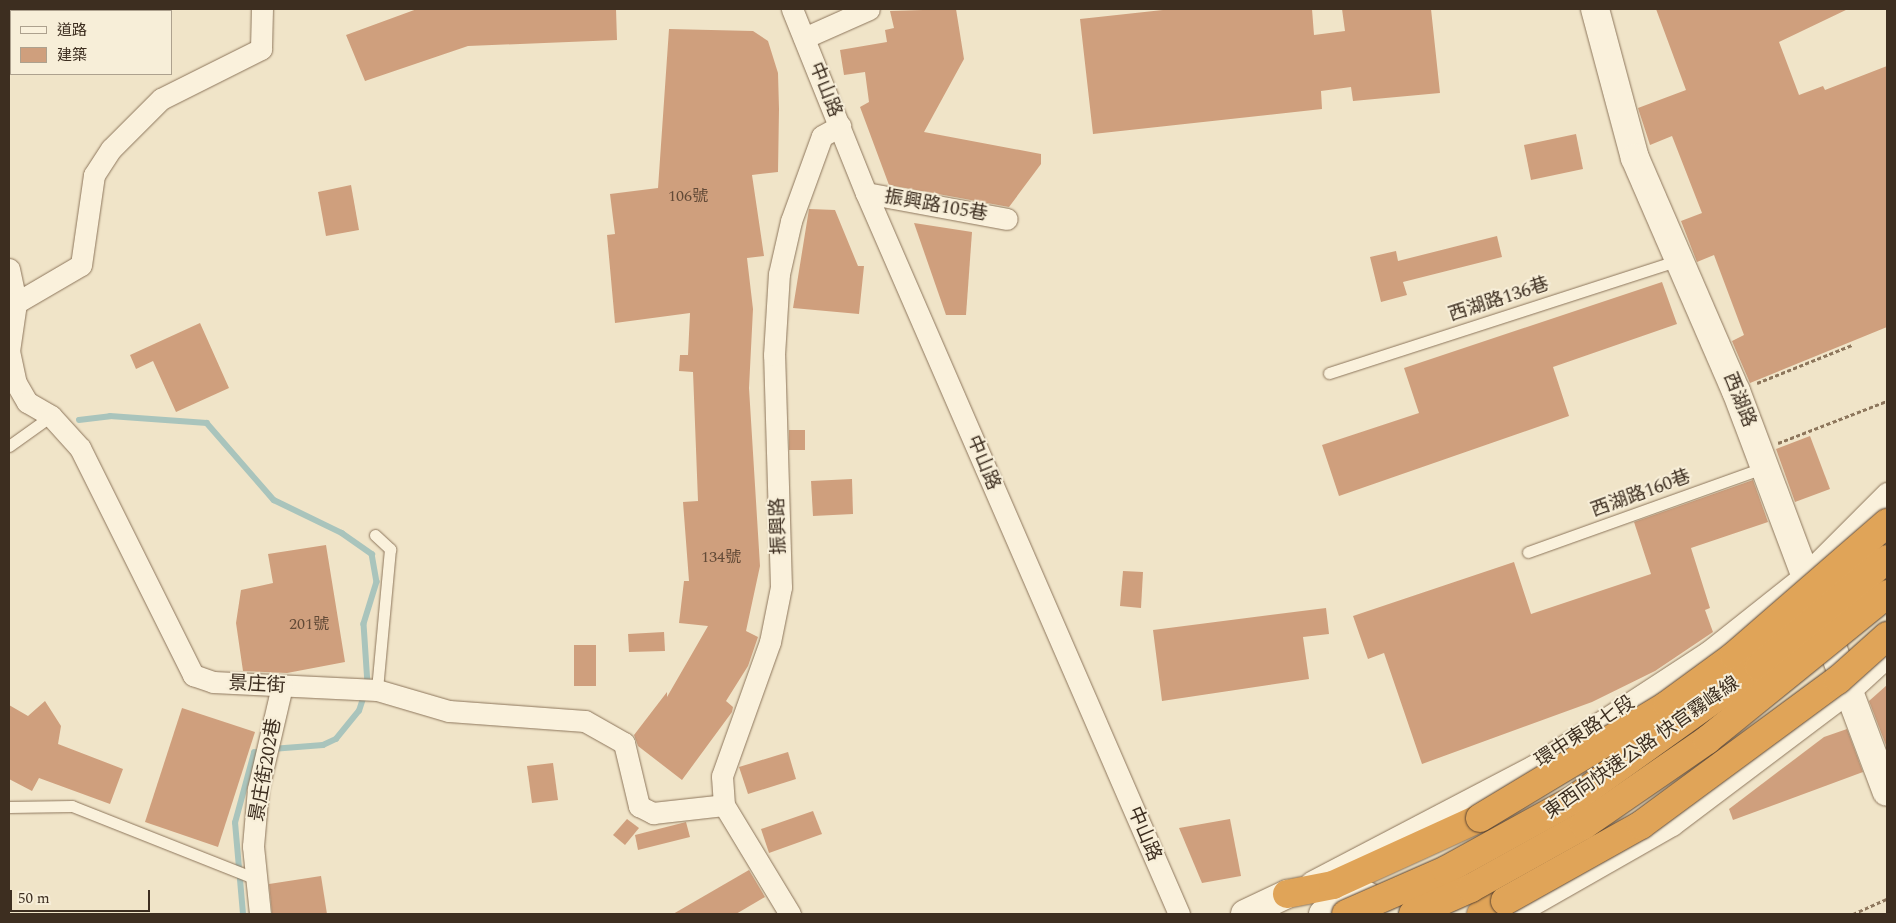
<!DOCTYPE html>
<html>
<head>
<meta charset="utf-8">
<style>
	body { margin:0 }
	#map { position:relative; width:1896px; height:923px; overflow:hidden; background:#f0e4c8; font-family:Spectral,"Noto Sans TC",serif }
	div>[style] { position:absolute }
	.stream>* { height:5.5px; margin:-2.75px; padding:0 2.75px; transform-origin:2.75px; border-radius:2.75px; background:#a9c4bc }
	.building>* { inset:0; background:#cf9f7d }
	.path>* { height:3px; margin-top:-1.5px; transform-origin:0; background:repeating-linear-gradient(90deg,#8d765c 0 4px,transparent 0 6.5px) }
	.roads { filter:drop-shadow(0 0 1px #8d765c) drop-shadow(0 0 1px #8d765c) }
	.lane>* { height:11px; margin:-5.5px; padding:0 5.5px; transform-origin:5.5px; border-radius:5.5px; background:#faf1dc }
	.street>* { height:21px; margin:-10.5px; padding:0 10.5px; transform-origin:10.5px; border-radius:10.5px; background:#faf1dc }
	.secondary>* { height:28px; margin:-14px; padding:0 14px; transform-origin:14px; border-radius:14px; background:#faf1dc }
	.highway>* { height:28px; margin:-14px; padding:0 14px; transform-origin:14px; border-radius:14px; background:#e0a458 }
	.bridges { filter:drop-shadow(0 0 1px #5b4430) drop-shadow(0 0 1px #5b4430) }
	.highway-bridge>* { height:28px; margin:-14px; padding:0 14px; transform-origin:14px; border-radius:14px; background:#e0a458 }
	span { translate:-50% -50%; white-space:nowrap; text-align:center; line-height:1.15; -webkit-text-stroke:4px #f7eed8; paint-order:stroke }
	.number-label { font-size:16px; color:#624a37 }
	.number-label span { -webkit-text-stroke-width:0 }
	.street-label { font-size:19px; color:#3d2e20 }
	.frame { position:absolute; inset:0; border:10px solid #3d2e20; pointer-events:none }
	.legend { position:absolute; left:10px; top:10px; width:162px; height:65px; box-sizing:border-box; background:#f7eed8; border:1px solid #ada18e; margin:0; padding:6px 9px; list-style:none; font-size:15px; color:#3d2e20 }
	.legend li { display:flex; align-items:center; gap:10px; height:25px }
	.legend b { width:25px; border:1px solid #ada18e }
	.scale { position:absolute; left:10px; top:890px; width:140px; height:22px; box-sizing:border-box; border:2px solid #3d2e20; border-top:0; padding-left:6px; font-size:15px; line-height:18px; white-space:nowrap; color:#3d2e20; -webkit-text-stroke:4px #f7eed8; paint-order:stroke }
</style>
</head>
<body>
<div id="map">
	<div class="stream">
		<i style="left:79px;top:420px;width:31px;rotate:-7deg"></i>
		<i style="left:110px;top:416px;width:97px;rotate:4.1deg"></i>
		<i style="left:207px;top:423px;width:102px;rotate:49deg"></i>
		<i style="left:274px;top:500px;width:76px;rotate:25.9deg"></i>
		<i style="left:342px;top:533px;width:37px;rotate:35deg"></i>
		<i style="left:372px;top:554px;width:28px;rotate:80deg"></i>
		<i style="left:377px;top:582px;width:44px;rotate:107.2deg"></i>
		<i style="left:364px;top:624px;width:61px;rotate:86.2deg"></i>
		<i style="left:272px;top:749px;width:51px;rotate:-4.5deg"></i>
		<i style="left:323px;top:745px;width:14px;rotate:-25deg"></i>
		<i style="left:336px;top:739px;width:36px;rotate:-51deg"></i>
		<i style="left:359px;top:711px;width:19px;rotate:-72deg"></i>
		<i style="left:243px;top:914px;width:91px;rotate:-95deg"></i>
		<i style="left:235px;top:823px;width:73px;rotate:-74.8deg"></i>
		<i style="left:254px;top:753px;width:8px;rotate:-14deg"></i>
	</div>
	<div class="building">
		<i style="clip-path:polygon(417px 9px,616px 9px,617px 40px,468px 46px,365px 81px,346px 35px)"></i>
		<i style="clip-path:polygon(956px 9px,964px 59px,924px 132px,1041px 154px,1041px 164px,1009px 207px,889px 185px,860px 107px,869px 102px,865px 72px,844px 75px,840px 50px,887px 42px,885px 30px,894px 28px,890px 11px)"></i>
		<i style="clip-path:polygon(1172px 9px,1312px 9px,1314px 35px,1345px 31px,1342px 9px,1431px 9px,1440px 93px,1353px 101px,1351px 87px,1321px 91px,1322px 109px,1093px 134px,1080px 19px)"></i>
		<i style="clip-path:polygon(1656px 9px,1848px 9px,1779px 42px,1799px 95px,1823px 86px,1825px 90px,1887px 66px,1887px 327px,1750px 383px,1732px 341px,1744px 335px,1714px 255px,1697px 262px,1681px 221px,1702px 213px,1672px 136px,1650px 145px,1638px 108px,1686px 90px)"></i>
		<i style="clip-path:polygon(669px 29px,753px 31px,768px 41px,778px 73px,779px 109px,778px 172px,752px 175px,764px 256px,747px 258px,753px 309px,749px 388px,760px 566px,746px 631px,758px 637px,748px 666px,726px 701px,733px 707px,732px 712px,682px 780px,638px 746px,634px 735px,667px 692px,667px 697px,708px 626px,679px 623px,684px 581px,689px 581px,683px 502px,698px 501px,693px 372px,679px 371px,680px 355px,688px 355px,690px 313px,615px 323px,607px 235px,615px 234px,610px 194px,658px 188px)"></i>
		<i style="clip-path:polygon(1576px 134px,1583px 169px,1531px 180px,1524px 145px)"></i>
		<i style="clip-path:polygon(351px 185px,359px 230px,326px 236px,318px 192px)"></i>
		<i style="clip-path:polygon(809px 209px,835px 210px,858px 266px,864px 266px,859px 314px,793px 308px)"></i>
		<i style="clip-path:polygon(914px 223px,972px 232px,966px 315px,946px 315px)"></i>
		<i style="clip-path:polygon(1497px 236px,1502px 257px,1403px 282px,1407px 295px,1381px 302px,1370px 257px,1396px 251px,1398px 261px)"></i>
		<i style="clip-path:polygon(1662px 282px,1677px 324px,1553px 367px,1569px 416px,1339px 496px,1322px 445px,1419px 413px,1404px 368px)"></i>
		<i style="clip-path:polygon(200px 323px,229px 388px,176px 412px,153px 361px,136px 369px,130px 355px)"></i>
		<i style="clip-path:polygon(789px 430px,805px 430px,805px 450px,789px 450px)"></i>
		<i style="clip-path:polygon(1810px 436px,1830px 489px,1795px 502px,1776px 449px)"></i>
		<i style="clip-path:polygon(852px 479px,853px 514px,813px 516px,811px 481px)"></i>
		<i style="clip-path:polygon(1753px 480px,1768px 522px,1691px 548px,1710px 608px,1705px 610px,1713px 632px,1655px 671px,1592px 702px,1422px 764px,1384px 653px,1368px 659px,1353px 616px,1514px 562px,1531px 614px,1651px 574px,1634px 522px)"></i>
		<i style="clip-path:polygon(326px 545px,345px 662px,287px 673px,243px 671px,236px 623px,241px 590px,273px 583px,268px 554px)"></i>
		<i style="clip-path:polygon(1123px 571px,1143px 572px,1141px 608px,1120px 606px)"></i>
		<i style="clip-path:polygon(1326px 608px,1329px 634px,1303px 637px,1309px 679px,1162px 701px,1153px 630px)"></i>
		<i style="clip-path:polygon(664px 632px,665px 651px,629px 652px,628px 634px)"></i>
		<i style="clip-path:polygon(574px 645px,596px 645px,596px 686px,574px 686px)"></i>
		<i style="clip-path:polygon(1887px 685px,1887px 748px,1869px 701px)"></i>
		<i style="clip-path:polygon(45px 701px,61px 726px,58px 744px,123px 769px,110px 804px,39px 778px,32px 791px,9px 779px,9px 705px,28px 716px)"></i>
		<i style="clip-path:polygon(182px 708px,255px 732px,218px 847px,145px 822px)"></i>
		<i style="clip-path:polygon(1847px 729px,1863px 772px,1733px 820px,1729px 809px,1824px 737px)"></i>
		<i style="clip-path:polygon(788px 752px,796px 779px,748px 794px,739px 767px)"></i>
		<i style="clip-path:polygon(553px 763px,558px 800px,532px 803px,527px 766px)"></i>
		<i style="clip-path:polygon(813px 811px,822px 834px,769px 853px,761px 829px)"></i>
		<i style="clip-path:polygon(627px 819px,639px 828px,625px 845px,613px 835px)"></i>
		<i style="clip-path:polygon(1230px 819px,1241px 876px,1202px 883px,1179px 828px)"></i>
		<i style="clip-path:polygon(686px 822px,690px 837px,638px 850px,635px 835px)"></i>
		<i style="clip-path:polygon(749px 870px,765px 897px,736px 914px,673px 914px)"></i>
		<i style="clip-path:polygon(321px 876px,327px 914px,272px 914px,269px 884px)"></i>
	</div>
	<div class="path">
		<i style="left:1757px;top:383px;width:102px;rotate:-21.8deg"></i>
		<i style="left:1778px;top:443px;width:117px;rotate:-21.1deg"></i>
		<i style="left:1853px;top:914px;width:37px;rotate:-24deg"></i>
	</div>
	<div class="roads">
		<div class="lane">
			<i style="left:1329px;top:373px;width:368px;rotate:-17.9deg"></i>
			<i style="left:9px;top:446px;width:52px;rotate:-35.5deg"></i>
			<i style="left:375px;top:535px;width:21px;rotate:43deg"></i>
			<i style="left:390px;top:549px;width:142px;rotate:95.3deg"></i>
			<i style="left:1528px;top:552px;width:252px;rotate:-19.7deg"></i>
			<i style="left:9px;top:807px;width:63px;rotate:-0.9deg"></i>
			<i style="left:72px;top:806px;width:198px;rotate:21.6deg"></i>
		</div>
		<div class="street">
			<i style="left:792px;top:9px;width:198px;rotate:68.1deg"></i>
			<i style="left:866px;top:193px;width:786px;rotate:66.53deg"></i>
			<i style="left:804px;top:38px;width:71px;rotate:-24deg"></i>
			<i style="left:866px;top:193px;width:143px;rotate:10.4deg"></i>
			<i style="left:9px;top:269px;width:35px;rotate:78deg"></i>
			<i style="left:16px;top:303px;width:49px;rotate:98.3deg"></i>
			<i style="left:9px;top:351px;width:33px;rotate:78deg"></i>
			<i style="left:16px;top:383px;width:22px;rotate:60deg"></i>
			<i style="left:27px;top:402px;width:28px;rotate:30deg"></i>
			<i style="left:51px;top:416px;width:43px;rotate:47.8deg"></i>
			<i style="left:80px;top:448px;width:254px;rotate:63.5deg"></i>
			<i style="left:193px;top:675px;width:21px;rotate:19deg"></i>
			<i style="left:213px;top:682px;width:164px;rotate:2.8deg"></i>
			<i style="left:377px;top:690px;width:75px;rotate:16.3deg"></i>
			<i style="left:449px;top:711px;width:136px;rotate:4.2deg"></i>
			<i style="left:585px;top:721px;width:45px;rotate:29.4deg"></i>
			<i style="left:624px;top:743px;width:65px;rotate:76.6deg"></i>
			<i style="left:639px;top:806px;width:16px;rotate:27deg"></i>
			<i style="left:653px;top:813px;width:71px;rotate:-6.4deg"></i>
			<i style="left:16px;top:303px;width:75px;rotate:-30.3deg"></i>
			<i style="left:81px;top:265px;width:91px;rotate:-81.8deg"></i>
			<i style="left:94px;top:175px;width:31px;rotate:-57deg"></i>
			<i style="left:111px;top:149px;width:71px;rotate:-45deg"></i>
			<i style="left:161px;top:99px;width:112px;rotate:-26.6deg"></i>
			<i style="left:261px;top:49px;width:40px;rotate:-88.6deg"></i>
			<i style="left:1311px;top:882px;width:250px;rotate:-27.6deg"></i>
			<i style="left:1533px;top:766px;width:209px;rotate:-33.1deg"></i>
			<i style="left:1708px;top:652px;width:125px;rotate:-38.5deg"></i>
			<i style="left:1806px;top:574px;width:115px;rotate:-45deg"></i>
			<i style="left:260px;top:914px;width:68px;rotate:-95.9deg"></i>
			<i style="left:253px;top:846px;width:57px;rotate:-85deg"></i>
			<i style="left:258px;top:789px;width:106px;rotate:-76.9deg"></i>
			<i style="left:790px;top:914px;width:127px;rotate:-121.2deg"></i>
			<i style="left:724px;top:805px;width:29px;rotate:-94deg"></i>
			<i style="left:722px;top:776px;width:142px;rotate:-70.3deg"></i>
			<i style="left:770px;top:642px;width:56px;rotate:-78.7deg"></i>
			<i style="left:781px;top:587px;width:232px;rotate:-91.7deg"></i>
			<i style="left:774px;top:355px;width:81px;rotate:-86.5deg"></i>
			<i style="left:779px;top:274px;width:54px;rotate:-77.2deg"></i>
			<i style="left:791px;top:221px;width:90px;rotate:-70deg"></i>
			<i style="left:822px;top:136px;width:21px;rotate:-29deg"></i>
			<i style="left:1516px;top:914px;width:180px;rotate:-29.7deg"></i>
			<i style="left:1672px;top:825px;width:223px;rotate:-37deg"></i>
			<i style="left:1850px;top:691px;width:50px;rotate:-42.6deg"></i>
		</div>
		<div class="secondary">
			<i style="left:1595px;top:9px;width:154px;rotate:75deg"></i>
			<i style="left:1635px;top:158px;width:254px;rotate:66.6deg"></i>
			<i style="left:1736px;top:391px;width:428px;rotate:69.4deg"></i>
			<i style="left:1245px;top:914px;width:47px;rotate:-25.5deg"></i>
			<i style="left:1323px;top:914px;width:48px;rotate:-21.8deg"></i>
		</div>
		<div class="highway">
			<i style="left:1287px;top:894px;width:47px;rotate:-11.1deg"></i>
			<i style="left:1333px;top:885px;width:162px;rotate:-24.5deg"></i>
			<i style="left:1481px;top:914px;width:27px;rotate:-28deg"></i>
		</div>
	</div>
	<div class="bridges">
		<div class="highway-bridge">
			<i style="left:1480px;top:818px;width:218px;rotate:-31.1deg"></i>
			<i style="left:1667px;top:705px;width:83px;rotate:-36.2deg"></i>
			<i style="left:1734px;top:656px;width:203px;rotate:-41deg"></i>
			<i style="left:1505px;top:901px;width:156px;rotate:-29.2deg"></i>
			<i style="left:1641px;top:825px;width:245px;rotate:-36.4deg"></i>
			<i style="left:1838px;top:680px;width:66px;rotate:-41.9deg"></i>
			<i style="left:1346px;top:914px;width:109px;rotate:-23.7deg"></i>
			<i style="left:1446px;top:870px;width:145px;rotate:-28.9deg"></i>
			<i style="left:1573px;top:800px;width:229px;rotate:-35.6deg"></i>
			<i style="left:1759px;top:667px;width:167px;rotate:-40.2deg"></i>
			<i style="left:1413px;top:914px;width:64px;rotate:-24.1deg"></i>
			<i style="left:1471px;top:888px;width:129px;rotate:-29.1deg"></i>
			<i style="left:1584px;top:825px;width:150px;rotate:-34.6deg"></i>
			<i style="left:1707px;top:740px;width:232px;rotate:-39deg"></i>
		</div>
	</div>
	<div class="number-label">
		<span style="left:688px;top:196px">106號</span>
		<span style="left:721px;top:557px">134號</span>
		<span style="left:309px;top:624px">201號</span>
	</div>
	<div class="street-label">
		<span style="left:825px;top:90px;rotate:68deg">中山路</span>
		<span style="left:936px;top:206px;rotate:10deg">振興路105巷</span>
		<span style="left:1499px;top:300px;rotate:-18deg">西湖路136巷</span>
		<span style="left:1739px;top:400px;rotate:68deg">西湖路</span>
		<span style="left:983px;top:463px;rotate:67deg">中山路</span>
		<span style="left:1641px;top:494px;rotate:-20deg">西湖路160巷</span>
		<span style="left:779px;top:526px;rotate:-92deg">振興路</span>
		<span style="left:257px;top:685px;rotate:3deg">景庄街</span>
		<span style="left:1585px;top:732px;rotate:-33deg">環中東路七段</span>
		<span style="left:1642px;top:748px;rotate:-35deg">東西向快速公路 快官霧峰線</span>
		<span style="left:266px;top:770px;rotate:-80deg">景庄街202巷</span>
		<span style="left:1144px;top:834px;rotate:67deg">中山路</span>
	</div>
	<div class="frame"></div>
	<ul class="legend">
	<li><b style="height:6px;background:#faf1dc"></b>道路</li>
	<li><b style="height:14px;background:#cf9f7d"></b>建築</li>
	</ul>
	<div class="scale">50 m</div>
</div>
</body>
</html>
